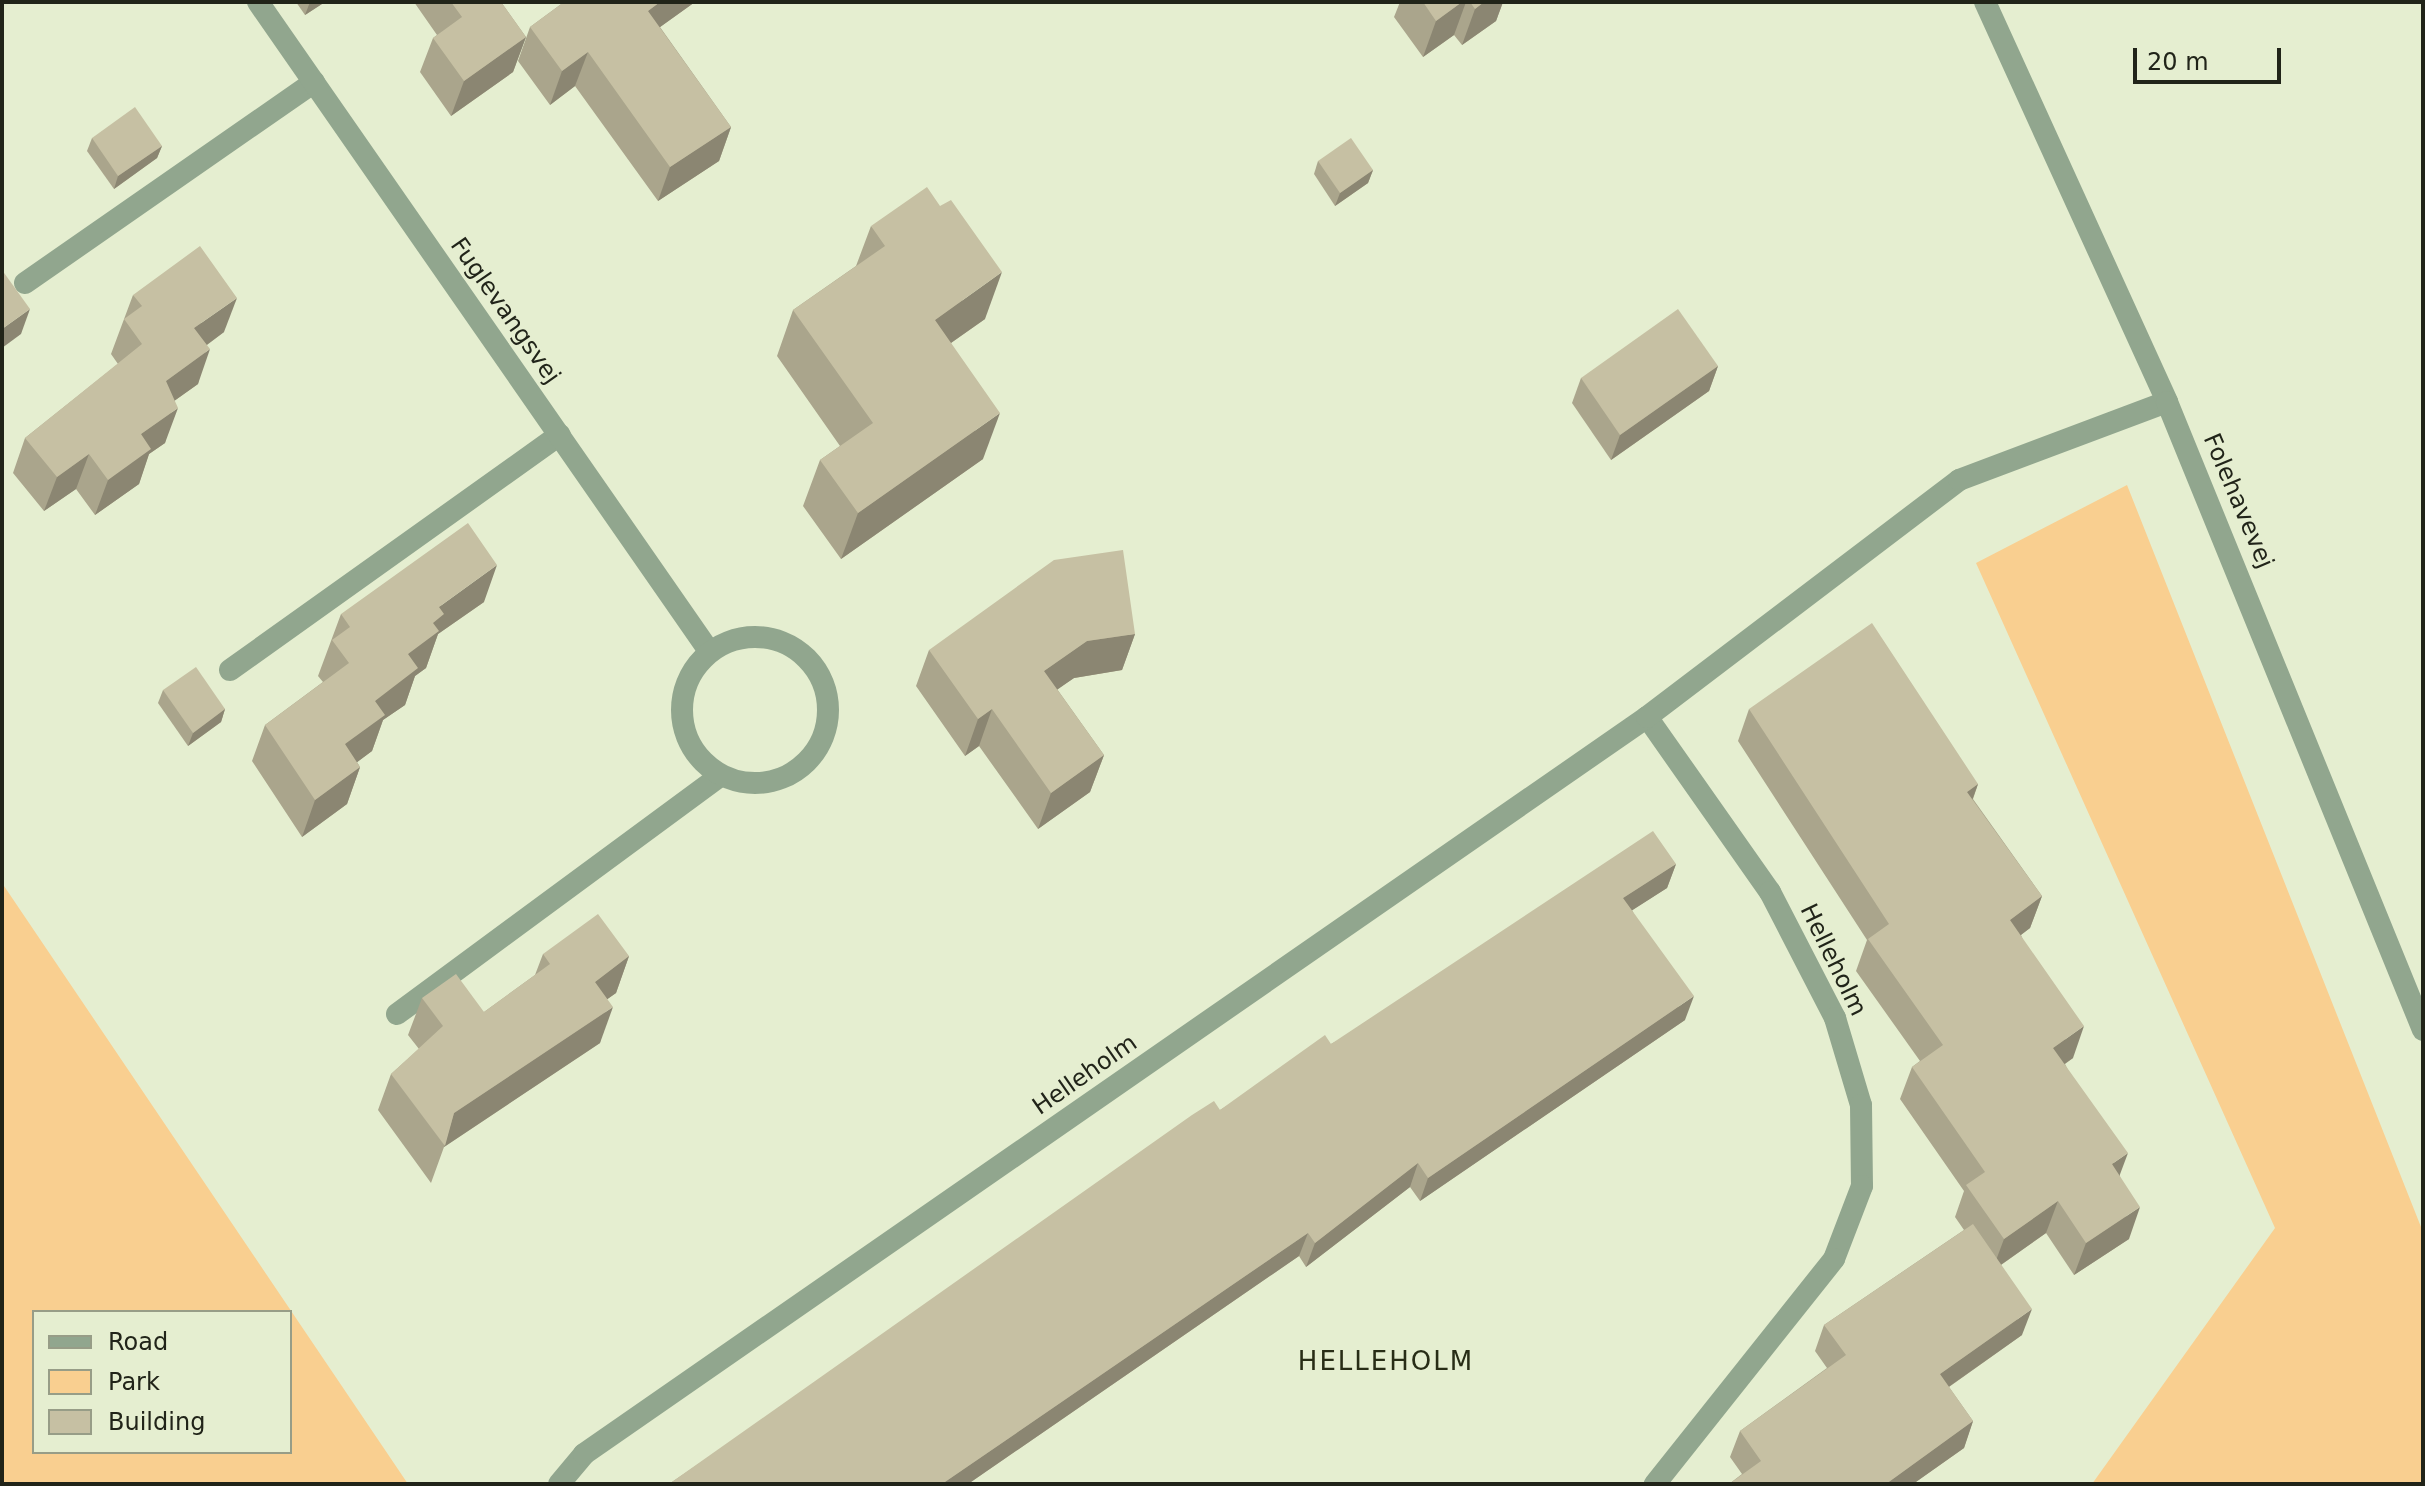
<!DOCTYPE html>
<html>
<head>
<meta charset="utf-8">
<style>
	body { margin:0 }
	#map { position:relative; width:2425px; height:1486px; overflow:hidden; background:#e5eed0; font-family:"DejaVu Sans",sans-serif }
	div>[style] { position:absolute }
	.green>* { inset:0; background:#f9cf90 }
	.service>* { height:22px; margin:-11px; padding:0 11px; transform-origin:11px; border-radius:11px; background:#91a68e }
	.minor>* { height:22px; margin:-11px; padding:0 11px; transform-origin:11px; border-radius:11px; background:#91a68e }
	.minor>.ring { margin:-11px; padding:0; box-sizing:content-box; background:none; border:22px solid #91a68e; border-radius:50% }
	.tertiary>* { height:22px; margin:-11px; padding:0 11px; transform-origin:11px; border-radius:11px; background:#91a68e }
	.wall>* { inset:0; background:#aaa58c }
	.shaded-wall>* { inset:0; background:#8b8672 }
	.building>* { inset:0; background:#c6c0a3 }
	span { translate:-50% -50%; white-space:nowrap; text-align:center; line-height:1.15; -webkit-text-stroke:6px #e5eed0; paint-order:stroke }
	.street-label { font-size:24px; color:#212419 }
	.neighbourhood-label { font-size:26px; color:#282d16; letter-spacing:2px }
	.frame { position:absolute; inset:0; border:4px solid #212419; pointer-events:none }
	.legend { position:absolute; left:32px; top:1310px; width:260px; height:144px; box-sizing:border-box; background:#e5eed0; border:2px solid #979d87; margin:0; padding:10px 14px; list-style:none; font-size:24px; color:#212419 }
	.legend li { display:flex; align-items:center; gap:16px; height:40px }
	.legend b { width:40px; border:2px solid #979d87 }
	.scale { position:absolute; left:2133px; top:48px; width:148px; height:36px; box-sizing:border-box; border:4px solid #212419; border-top:0; padding-left:10px; font-size:24px; line-height:28px; white-space:nowrap; color:#212419; -webkit-text-stroke:6px #e5eed0; paint-order:stroke }
</style>
</head>
<body>
<div id="map">
	<div class="green">
		<i style="clip-path:polygon(2127px 485px,2423px 1232px,2423px 1484px,2092px 1484px,2275px 1228px,1976px 563px)"></i>
		<i style="clip-path:polygon(evenodd,2px 883px,408px 1484px,2px 1484px,2px 883px,34px 1312px,290px 1312px,290px 1452px,34px 1452px,34px 1312px)"></i>
	</div>
	<div class="service">
		<i style="left:25px;top:283px;width:352px;rotate:-34.8deg"></i>
		<i style="left:230px;top:670px;width:405px;rotate:-35.5deg"></i>
		<i style="left:397px;top:1014px;width:401px;rotate:-36.4deg"></i>
	</div>
	<div class="minor">
		<i style="left:258px;top:2px;width:790px;rotate:55.2deg"></i>
		<i class="ring" style="left:682px;top:637px;width:124px;height:124px"></i>
		<i style="left:1647px;top:717px;width:214px;rotate:54.9deg"></i>
		<i style="left:1770px;top:892px;width:142px;rotate:62.7deg"></i>
		<i style="left:1835px;top:1018px;width:91px;rotate:73.4deg"></i>
		<i style="left:1861px;top:1105px;width:81px;rotate:89.3deg"></i>
		<i style="left:1862px;top:1186px;width:78px;rotate:111deg"></i>
		<i style="left:1834px;top:1259px;width:288px;rotate:128.5deg"></i>
		<i style="left:559px;top:1484px;width:39px;rotate:-50deg"></i>
		<i style="left:584px;top:1454px;width:1293px;rotate:-34.73deg"></i>
		<i style="left:1647px;top:717px;width:392px;rotate:-37.2deg"></i>
		<i style="left:1959px;top:480px;width:222px;rotate:-20.6deg"></i>
	</div>
	<div class="tertiary">
		<i style="left:1985px;top:2px;width:439px;rotate:65.5deg"></i>
		<i style="left:2167px;top:402px;width:678px;rotate:67.82deg"></i>
	</div>
	<div class="wall">
		<i style="clip-path:polygon(296px 2px,325px 2px,305px 15px)"></i>
		<i style="clip-path:polygon(414px 2px,501px 2px,526px 37px,513px 72px,451px 116px,420px 72px,433px 38px,437px 35px)"></i>
		<i style="clip-path:polygon(564px 2px,695px 2px,660px 27px,731px 127px,719px 161px,658px 201px,575px 86px,550px 105px,518px 61px,530px 27px)"></i>
		<i style="clip-path:polygon(1400px 2px,1503px 2px,1496px 21px,1462px 45px,1454px 35px,1423px 57px,1394px 17px)"></i>
		<i style="clip-path:polygon(92px 138px,162px 146px,157px 158px,114px 189px,87px 151px)"></i>
		<i style="clip-path:polygon(1318px 161px,1373px 170px,1368px 183px,1335px 206px,1314px 174px)"></i>
		<i style="clip-path:polygon(871px 226px,985px 319px,951px 343px,983px 459px,841px 559px,803px 506px,820px 460px,840px 446px,777px 356px,793px 310px,856px 266px)"></i>
		<i style="clip-path:polygon(133px 295px,224px 332px,207px 345px,198px 384px,174px 401px,165px 443px,149px 454px,139px 484px,95px 515px,76px 489px,44px 511px,13px 473px,25px 438px,118px 364px,111px 354px)"></i>
		<i style="clip-path:polygon(1718px 366px,1709px 391px,1611px 460px,1572px 403px,1581px 378px)"></i>
		<i style="clip-path:polygon(484px 602px,438px 634px,426px 668px,415px 676px,405px 705px,383px 720px,372px 751px,357px 762px,360px 767px,347px 804px,302px 837px,252px 761px,265px 725px,323px 682px,318px 676px,341px 614px)"></i>
		<i style="clip-path:polygon(1135px 634px,1122px 670px,1074px 678px,1057px 689px,1104px 755px,1090px 792px,1038px 829px,979px 746px,965px 756px,916px 686px,929px 650px)"></i>
		<i style="clip-path:polygon(163px 690px,225px 709px,221px 722px,188px 746px,158px 703px)"></i>
		<i style="clip-path:polygon(1749px 709px,1978px 784px,1973px 799px,2042px 896px,2030px 928px,2021px 935px,2073px 1058px,2065px 1064px,2120px 1176px,2129px 1239px,2074px 1275px,2046px 1233px,2001px 1265px,2022px 1335px,1949px 1387px,1973px 1421px,1964px 1448px,1913px 1484px,1729px 1484px,1742px 1474px,1730px 1457px,1740px 1431px,1827px 1368px,1815px 1351px,1824px 1325px,1964px 1230px,1955px 1217px,1964px 1191px,1900px 1099px,1912px 1067px,1920px 1061px,1856px 971px,1867px 940px,1738px 741px)"></i>
		<i style="clip-path:polygon(1676px 864px,1667px 888px,1632px 910px,1685px 1020px,1420px 1201px,1410px 1187px,1306px 1267px,1299px 1256px,968px 1484px,669px 1484px,1220px 1110px,1331px 1044px)"></i>
		<i style="clip-path:polygon(543px 954px,629px 956px,616px 993px,607px 999px,600px 1043px,444px 1147px,431px 1183px,378px 1110px,391px 1074px,419px 1049px,408px 1035px,422px 998px,484px 1012px,535px 975px)"></i>
	</div>
	<div class="shaded-wall">
		<i style="clip-path:polygon(310px 2px,325px 2px,305px 15px)"></i>
		<i style="clip-path:polygon(660px 2px,695px 2px,635px 45px,648px 11px)"></i>
		<i style="clip-path:polygon(1462px 2px,1466px 2px,1454px 35px,1423px 57px,1436px 21px)"></i>
		<i style="clip-path:polygon(1484px 2px,1503px 2px,1496px 21px,1462px 45px,1475px 9px)"></i>
		<i style="clip-path:polygon(526px 37px,513px 72px,451px 116px,464px 81px)"></i>
		<i style="clip-path:polygon(588px 52px,575px 86px,550px 105px,562px 71px)"></i>
		<i style="clip-path:polygon(731px 127px,719px 161px,658px 201px,670px 167px)"></i>
		<i style="clip-path:polygon(162px 146px,157px 158px,114px 189px,118px 176px)"></i>
		<i style="clip-path:polygon(1373px 170px,1368px 183px,1335px 206px,1340px 193px)"></i>
		<i style="clip-path:polygon(1002px 272px,985px 319px,918px 366px,935px 320px)"></i>
		<i style="clip-path:polygon(237px 298px,224px 332px,182px 363px,194px 328px)"></i>
		<i style="clip-path:polygon(30px 309px,21px 334px,2px 348px,2px 329px)"></i>
		<i style="clip-path:polygon(210px 349px,198px 384px,153px 416px,166px 381px)"></i>
		<i style="clip-path:polygon(1718px 366px,1709px 391px,1611px 460px,1620px 435px)"></i>
		<i style="clip-path:polygon(178px 408px,165px 443px,149px 454px,139px 484px,95px 515px,108px 480px,141px 434px)"></i>
		<i style="clip-path:polygon(1000px 413px,983px 459px,841px 559px,858px 513px)"></i>
		<i style="clip-path:polygon(89px 454px,76px 489px,44px 511px,57px 477px)"></i>
		<i style="clip-path:polygon(497px 565px,484px 602px,438px 634px,426px 668px,415px 676px,405px 705px,383px 720px,372px 751px,332px 781px,345px 744px,408px 654px,439px 607px)"></i>
		<i style="clip-path:polygon(1135px 634px,1122px 670px,1074px 678px,1031px 708px,1044px 671px,1087px 641px)"></i>
		<i style="clip-path:polygon(225px 709px,221px 722px,188px 746px,193px 733px)"></i>
		<i style="clip-path:polygon(992px 709px,979px 746px,965px 756px,978px 719px)"></i>
		<i style="clip-path:polygon(1104px 755px,1090px 792px,1038px 829px,1051px 793px)"></i>
		<i style="clip-path:polygon(360px 767px,347px 804px,302px 837px,315px 800px)"></i>
		<i style="clip-path:polygon(1978px 784px,1966px 817px,1967px 792px)"></i>
		<i style="clip-path:polygon(1676px 864px,1667px 888px,1614px 922px,1623px 898px)"></i>
		<i style="clip-path:polygon(2042px 896px,2030px 928px,1998px 952px,2010px 920px)"></i>
		<i style="clip-path:polygon(629px 956px,616px 993px,581px 1018px,595px 982px)"></i>
		<i style="clip-path:polygon(1694px 996px,1685px 1020px,1420px 1201px,1428px 1178px)"></i>
		<i style="clip-path:polygon(613px 1007px,600px 1043px,444px 1147px,454px 1113px)"></i>
		<i style="clip-path:polygon(2084px 1026px,2073px 1058px,2041px 1080px,2053px 1048px)"></i>
		<i style="clip-path:polygon(2128px 1153px,2116px 1185px,2112px 1164px)"></i>
		<i style="clip-path:polygon(1418px 1163px,1410px 1187px,1306px 1267px,1315px 1243px)"></i>
		<i style="clip-path:polygon(2058px 1201px,2046px 1233px,1992px 1271px,2004px 1239px)"></i>
		<i style="clip-path:polygon(2140px 1207px,2129px 1239px,2074px 1275px,2086px 1243px)"></i>
		<i style="clip-path:polygon(1308px 1233px,1299px 1256px,968px 1484px,942px 1484px)"></i>
		<i style="clip-path:polygon(2032px 1309px,2022px 1335px,1930px 1400px,1940px 1374px)"></i>
		<i style="clip-path:polygon(1973px 1421px,1964px 1448px,1913px 1484px,1886px 1484px)"></i>
	</div>
	<div class="building">
		<i style="clip-path:polygon(451px 2px,501px 2px,526px 37px,464px 81px,433px 38px,462px 17px)"></i>
		<i style="clip-path:polygon(564px 2px,660px 2px,648px 11px,731px 127px,670px 167px,588px 52px,562px 71px,530px 27px)"></i>
		<i style="clip-path:polygon(1423px 2px,1462px 2px,1436px 21px)"></i>
		<i style="clip-path:polygon(1470px 2px,1484px 2px,1475px 9px)"></i>
		<i style="clip-path:polygon(135px 107px,162px 146px,118px 176px,92px 138px)"></i>
		<i style="clip-path:polygon(1351px 138px,1373px 170px,1340px 193px,1318px 161px)"></i>
		<i style="clip-path:polygon(927px 187px,940px 206px,951px 200px,1002px 272px,935px 320px,1000px 413px,858px 513px,820px 460px,873px 423px,793px 310px,885px 246px,871px 226px)"></i>
		<i style="clip-path:polygon(200px 246px,237px 298px,194px 328px,210px 349px,166px 381px,178px 408px,141px 434px,151px 449px,108px 480px,89px 454px,57px 477px,25px 438px,142px 344px,124px 319px,142px 306px,133px 295px)"></i>
		<i style="clip-path:polygon(2px 270px,30px 309px,2px 329px)"></i>
		<i style="clip-path:polygon(1678px 309px,1718px 366px,1620px 435px,1581px 378px)"></i>
		<i style="clip-path:polygon(468px 523px,497px 565px,439px 607px,444px 614px,433px 623px,439px 631px,408px 654px,418px 668px,375px 701px,385px 715px,345px 744px,360px 767px,315px 800px,265px 725px,349px 663px,332px 640px,350px 627px,341px 614px)"></i>
		<i style="clip-path:polygon(1123px 550px,1135px 634px,1087px 641px,1044px 671px,1104px 755px,1051px 793px,992px 709px,978px 719px,929px 650px,1054px 560px)"></i>
		<i style="clip-path:polygon(1872px 623px,1978px 784px,1967px 792px,2042px 896px,2010px 920px,2084px 1026px,2053px 1048px,2128px 1153px,2112px 1164px,2140px 1207px,2086px 1243px,2058px 1201px,2004px 1239px,1966px 1185px,1985px 1172px,1912px 1067px,1943px 1045px,1868px 939px,1889px 924px,1749px 709px)"></i>
		<i style="clip-path:polygon(196px 667px,225px 709px,193px 733px,163px 690px)"></i>
		<i style="clip-path:polygon(1653px 831px,1676px 864px,1623px 898px,1694px 996px,1428px 1178px,1418px 1163px,1315px 1243px,1308px 1233px,942px 1484px,669px 1484px,1192px 1115px,1214px 1101px,1220px 1110px,1325px 1035px,1331px 1044px)"></i>
		<i style="clip-path:polygon(598px 914px,629px 956px,595px 982px,613px 1007px,454px 1113px,445px 1146px,391px 1074px,443px 1026px,422px 998px,456px 974px,484px 1012px,550px 964px,543px 954px)"></i>
		<i style="clip-path:polygon(1973px 1224px,2032px 1309px,1940px 1374px,1973px 1421px,1886px 1484px,1729px 1484px,1761px 1461px,1740px 1431px,1846px 1355px,1824px 1325px)"></i>
	</div>
	<div class="street-label">
		<span style="left:505px;top:311px;rotate:55deg">Fuglevangsvej</span>
		<span style="left:2238px;top:501px;rotate:67deg">Folehavevej</span>
		<span style="left:1833px;top:960px;rotate:64deg">Helleholm</span>
		<span style="left:1085px;top:1075px;rotate:-35deg">Helleholm</span>
	</div>
	<div class="neighbourhood-label">
		<span style="left:1386px;top:1362px">HELLEHOLM</span>
	</div>
	<div class="frame"></div>
	<ul class="legend">
	<li><b style="height:10px;background:#91a68e"></b>Road</li>
	<li><b style="height:22px;background:#f9cf90"></b>Park</li>
	<li><b style="height:22px;background:#c6c0a3"></b>Building</li>
	</ul>
	<div class="scale">20 m</div>
</div>
</body>
</html>
